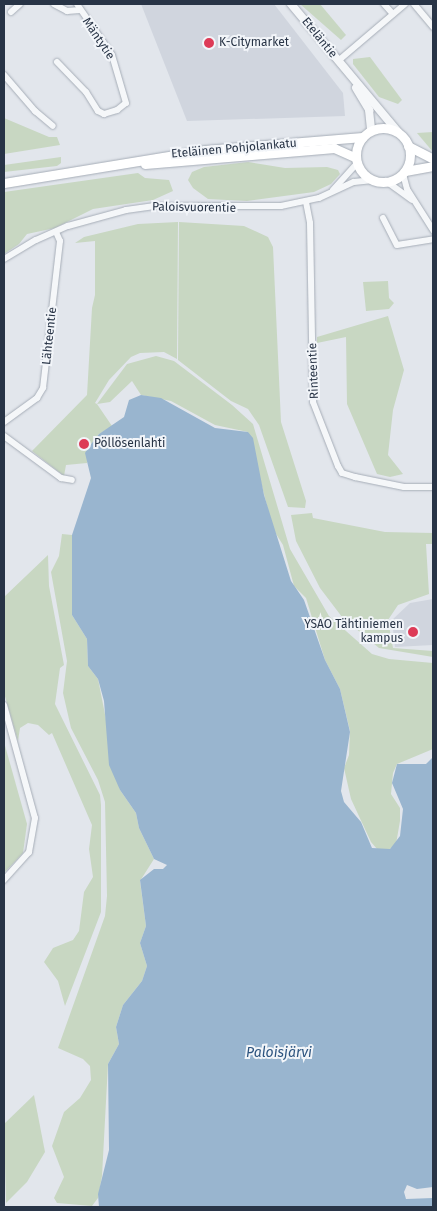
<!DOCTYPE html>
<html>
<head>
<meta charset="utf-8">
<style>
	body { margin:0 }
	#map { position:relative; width:437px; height:1211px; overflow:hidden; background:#e2e6ec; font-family:"Fira Sans",sans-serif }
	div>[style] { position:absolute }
	.built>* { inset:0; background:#d0d5de }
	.green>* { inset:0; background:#c8d7c2 }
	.water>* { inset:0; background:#99b5cf }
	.roads { filter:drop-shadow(0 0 1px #a6adb7) drop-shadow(0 0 1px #a6adb7) }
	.minor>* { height:6px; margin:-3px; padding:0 3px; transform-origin:3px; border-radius:3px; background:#f5f7f9 }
	.tertiary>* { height:8px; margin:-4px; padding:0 4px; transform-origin:4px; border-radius:4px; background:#f5f7f9 }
	.secondary>* { height:9px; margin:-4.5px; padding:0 4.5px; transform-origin:4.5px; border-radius:4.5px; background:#fff }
	.secondary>.ring { margin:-4.5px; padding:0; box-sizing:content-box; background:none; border:9px solid #fff; border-radius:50% }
	.dots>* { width:14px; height:14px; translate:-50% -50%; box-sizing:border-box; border:2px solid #f2f5f9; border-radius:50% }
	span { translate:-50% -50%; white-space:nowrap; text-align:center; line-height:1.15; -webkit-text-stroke:4px #f2f5f9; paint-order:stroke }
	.street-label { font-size:12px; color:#283446 }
	.poi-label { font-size:12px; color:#283446 }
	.left { translate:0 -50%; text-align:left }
	.right { translate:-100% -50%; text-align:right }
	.water-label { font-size:14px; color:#2d547f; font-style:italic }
	.frame { position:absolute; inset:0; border:5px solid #283446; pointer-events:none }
</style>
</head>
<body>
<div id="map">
	<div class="built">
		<i style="clip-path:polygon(141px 4px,274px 4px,343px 93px,345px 116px,187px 121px)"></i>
		<i style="clip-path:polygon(433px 599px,433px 645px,395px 647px,392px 620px,410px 603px)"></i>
	</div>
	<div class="green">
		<i style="clip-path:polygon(300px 4px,320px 4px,346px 35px,341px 40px)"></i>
		<i style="clip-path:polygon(370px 57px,402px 100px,398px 104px,379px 97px,353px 64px,353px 59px)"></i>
		<i style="clip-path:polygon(4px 118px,49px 137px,57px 137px,60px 145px,4px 154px)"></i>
		<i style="clip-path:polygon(433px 132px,433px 152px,417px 133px)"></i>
		<i style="clip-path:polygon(61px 157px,61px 163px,57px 166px,4px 172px,4px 165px)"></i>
		<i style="clip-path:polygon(248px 162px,285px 168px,327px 167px,338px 170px,340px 174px,331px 184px,314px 192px,247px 201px,208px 199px,193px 188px,188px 180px,192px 172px,204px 167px)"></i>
		<i style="clip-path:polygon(138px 173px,145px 178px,169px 180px,173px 191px,153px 200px,93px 209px,55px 228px,27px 234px,19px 244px,4px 254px,4px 192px)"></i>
		<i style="clip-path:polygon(178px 222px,177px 359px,164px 352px,140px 353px,131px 357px,109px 380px,95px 403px,97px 404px,127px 364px,156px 356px,174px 361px,232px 405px,253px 424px,290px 549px,329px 616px,372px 654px,389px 659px,433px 663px,433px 749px,397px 764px,393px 773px,391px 794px,400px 808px,400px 821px,396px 844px,390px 849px,377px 849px,371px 842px,351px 799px,344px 768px,349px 755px,350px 731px,340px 689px,325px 660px,306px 598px,294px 586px,283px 545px,273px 529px,248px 432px,215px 425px,171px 401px,141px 395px,132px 381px,110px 402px,97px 404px,112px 426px,99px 434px,88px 448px,87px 463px,66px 465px,64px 476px,32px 451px,87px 395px,92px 308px,95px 295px,95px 241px,75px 243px,84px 237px,138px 224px)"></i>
		<i style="clip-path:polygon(179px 222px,244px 226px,268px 237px,273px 247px,281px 422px,306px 501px,305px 508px,288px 507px,259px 425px,248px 409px,231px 401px,178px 360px)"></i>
		<i style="clip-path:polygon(388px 281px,389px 298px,394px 303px,389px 309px,366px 311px,363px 282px)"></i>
		<i style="clip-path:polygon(388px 316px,404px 370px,393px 410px,388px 455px,403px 474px,390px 477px,377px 474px,347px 404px,346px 337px,317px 343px,317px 337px)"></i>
		<i style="clip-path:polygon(312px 513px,313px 518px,385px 532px,433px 533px,433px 544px,426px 544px,429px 594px,398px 605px,388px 620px,393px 648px,433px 651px,433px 657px,379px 648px,342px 617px,320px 588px,296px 541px,291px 515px)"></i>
		<i style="clip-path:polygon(62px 534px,72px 535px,72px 615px,87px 639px,88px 666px,98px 679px,120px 790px,136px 813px,139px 828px,154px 859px,140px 881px,146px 926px,140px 943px,147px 966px,142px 981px,123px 1005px,116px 1027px,119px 1044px,108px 1064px,102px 1176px,98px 1198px,92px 1206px,57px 1203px,54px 1198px,64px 1177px,52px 1146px,64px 1112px,80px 1098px,91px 1080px,90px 1066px,83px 1059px,58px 1048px,105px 916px,107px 896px,105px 802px,98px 780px,71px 728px,63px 693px,67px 661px,51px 572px,59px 556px)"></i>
		<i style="clip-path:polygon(48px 555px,49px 586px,64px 665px,60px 668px,55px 704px,100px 795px,101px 805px,101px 912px,65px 1006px,58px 981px,44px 962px,53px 948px,73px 940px,79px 931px,84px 892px,93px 877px,89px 849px,92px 825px,52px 733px,49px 735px,38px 725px,28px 723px,20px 728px,18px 741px,4px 693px,4px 597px)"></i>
		<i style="clip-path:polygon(4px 742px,27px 824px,23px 853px,4px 873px)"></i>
		<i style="clip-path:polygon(34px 1095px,45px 1152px,27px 1182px,6px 1203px,4px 1124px)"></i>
	</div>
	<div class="water">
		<i style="clip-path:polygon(141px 395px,161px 398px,215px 428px,248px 432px,253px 438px,264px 495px,291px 581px,304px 600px,325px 660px,340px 689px,350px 732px,341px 791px,344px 802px,361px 822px,372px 848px,390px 849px,400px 836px,403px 809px,392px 783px,397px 764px,426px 764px,433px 757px,433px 1187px,417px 1189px,407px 1185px,404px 1192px,406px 1199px,433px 1198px,433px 1207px,99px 1207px,98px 1194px,109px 1150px,108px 1064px,119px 1044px,116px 1027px,123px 1005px,142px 981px,147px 966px,140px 943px,146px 926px,140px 880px,154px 869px,163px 869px,167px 865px,154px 859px,139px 828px,136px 813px,120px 790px,109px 765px,104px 701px,98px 679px,88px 666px,87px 639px,72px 615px,72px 535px,91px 478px,85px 453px,88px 448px,99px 434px,124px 417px,129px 400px)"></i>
	</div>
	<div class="roads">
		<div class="minor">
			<i style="left:54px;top:4px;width:15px;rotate:28deg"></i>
			<i style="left:67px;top:11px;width:13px;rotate:-4deg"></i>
			<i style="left:384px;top:4px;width:13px;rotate:48deg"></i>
			<i style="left:414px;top:4px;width:30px;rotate:50deg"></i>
			<i style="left:11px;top:12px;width:12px;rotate:-42deg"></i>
			<i style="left:338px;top:61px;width:88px;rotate:-40.4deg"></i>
			<i style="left:57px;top:62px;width:42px;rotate:46deg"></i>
			<i style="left:86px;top:92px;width:22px;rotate:58deg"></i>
			<i style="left:98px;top:111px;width:7px;rotate:27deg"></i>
			<i style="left:104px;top:114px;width:14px;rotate:-17deg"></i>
			<i style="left:117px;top:110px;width:11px;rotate:-38deg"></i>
			<i style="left:126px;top:103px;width:50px;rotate:-106.3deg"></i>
			<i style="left:112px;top:55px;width:62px;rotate:-124.5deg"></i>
			<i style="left:4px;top:75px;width:48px;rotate:49.3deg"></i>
			<i style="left:35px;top:111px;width:23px;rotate:40deg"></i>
			<i style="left:403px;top:174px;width:16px;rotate:75deg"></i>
			<i style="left:407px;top:189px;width:49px;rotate:57.6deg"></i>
			<i style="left:386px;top:181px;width:32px;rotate:36deg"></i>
			<i style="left:333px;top:190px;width:36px;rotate:-48deg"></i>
			<i style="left:306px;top:202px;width:21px;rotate:79deg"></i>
			<i style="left:310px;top:223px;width:179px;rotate:89deg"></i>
			<i style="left:313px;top:402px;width:69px;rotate:68.7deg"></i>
			<i style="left:338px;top:466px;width:8px;rotate:60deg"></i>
			<i style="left:342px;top:473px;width:14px;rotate:17deg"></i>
			<i style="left:355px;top:477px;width:50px;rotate:11.5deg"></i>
			<i style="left:404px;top:487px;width:29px"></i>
			<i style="left:383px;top:218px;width:30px;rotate:63deg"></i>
			<i style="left:397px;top:245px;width:36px;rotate:-9deg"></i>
			<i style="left:4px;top:259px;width:37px;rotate:-31deg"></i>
			<i style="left:36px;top:240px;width:35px;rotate:-24deg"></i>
			<i style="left:68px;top:226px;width:60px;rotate:-15.4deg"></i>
			<i style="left:126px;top:210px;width:27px;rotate:-8deg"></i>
			<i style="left:153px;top:206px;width:128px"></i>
			<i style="left:281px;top:206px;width:39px;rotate:-12deg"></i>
			<i style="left:319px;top:198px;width:38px;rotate:-25deg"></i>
			<i style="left:354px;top:182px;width:19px;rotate:-6deg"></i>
			<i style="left:4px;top:422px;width:41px;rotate:-36deg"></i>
			<i style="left:37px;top:398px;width:12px;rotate:-59deg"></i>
			<i style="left:43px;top:388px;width:148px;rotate:-83.4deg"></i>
			<i style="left:60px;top:241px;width:10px;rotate:-114deg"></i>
			<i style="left:4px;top:436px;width:71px;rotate:36.4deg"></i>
			<i style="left:61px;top:478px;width:11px;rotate:10deg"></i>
			<i style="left:4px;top:705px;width:117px;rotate:74.7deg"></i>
			<i style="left:35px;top:818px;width:35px;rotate:100deg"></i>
			<i style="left:29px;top:852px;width:38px;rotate:132deg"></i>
		</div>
		<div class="tertiary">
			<i style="left:291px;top:4px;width:167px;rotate:50.1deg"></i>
			<i style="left:356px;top:88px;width:26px;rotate:59deg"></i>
			<i style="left:369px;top:110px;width:20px;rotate:84deg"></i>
		</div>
		<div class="secondary">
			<i class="ring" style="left:356px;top:128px;width:45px;height:45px"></i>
			<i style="left:408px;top:146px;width:28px;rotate:27deg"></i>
			<i style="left:145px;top:164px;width:190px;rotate:-4.8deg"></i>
			<i style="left:334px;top:148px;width:24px;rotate:24deg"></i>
			<i style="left:405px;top:171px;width:28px;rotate:-10deg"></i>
			<i style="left:4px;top:183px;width:204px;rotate:-9.3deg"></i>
			<i style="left:205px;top:150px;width:158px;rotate:-4.7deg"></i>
		</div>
	</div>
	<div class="dots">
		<i style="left:209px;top:43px;background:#dd3b57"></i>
		<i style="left:84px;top:444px;background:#dd3b57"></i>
		<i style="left:413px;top:632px;background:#dd3b57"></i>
	</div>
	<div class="street-label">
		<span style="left:319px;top:38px;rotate:51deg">Eteläntie</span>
		<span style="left:98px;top:39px;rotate:56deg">Mäntytie</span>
		<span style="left:234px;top:149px;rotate:-5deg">Eteläinen Pohjolankatu</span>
		<span style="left:194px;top:208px;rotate:1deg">Paloisvuorentie</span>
		<span style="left:50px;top:336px;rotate:-84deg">Lähteentie</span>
		<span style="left:314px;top:371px;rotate:-92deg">Rinteentie</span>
	</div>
	<div class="poi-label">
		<span class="left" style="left:219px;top:43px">K-Citymarket</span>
		<span class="left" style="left:94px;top:444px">Pöllösenlahti</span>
		<span class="right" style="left:403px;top:632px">YSAO Tähtiniemen<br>kampus</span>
	</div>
	<div class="water-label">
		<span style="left:279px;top:1053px">Paloisjärvi</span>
	</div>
	<div class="frame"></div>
</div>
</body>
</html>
